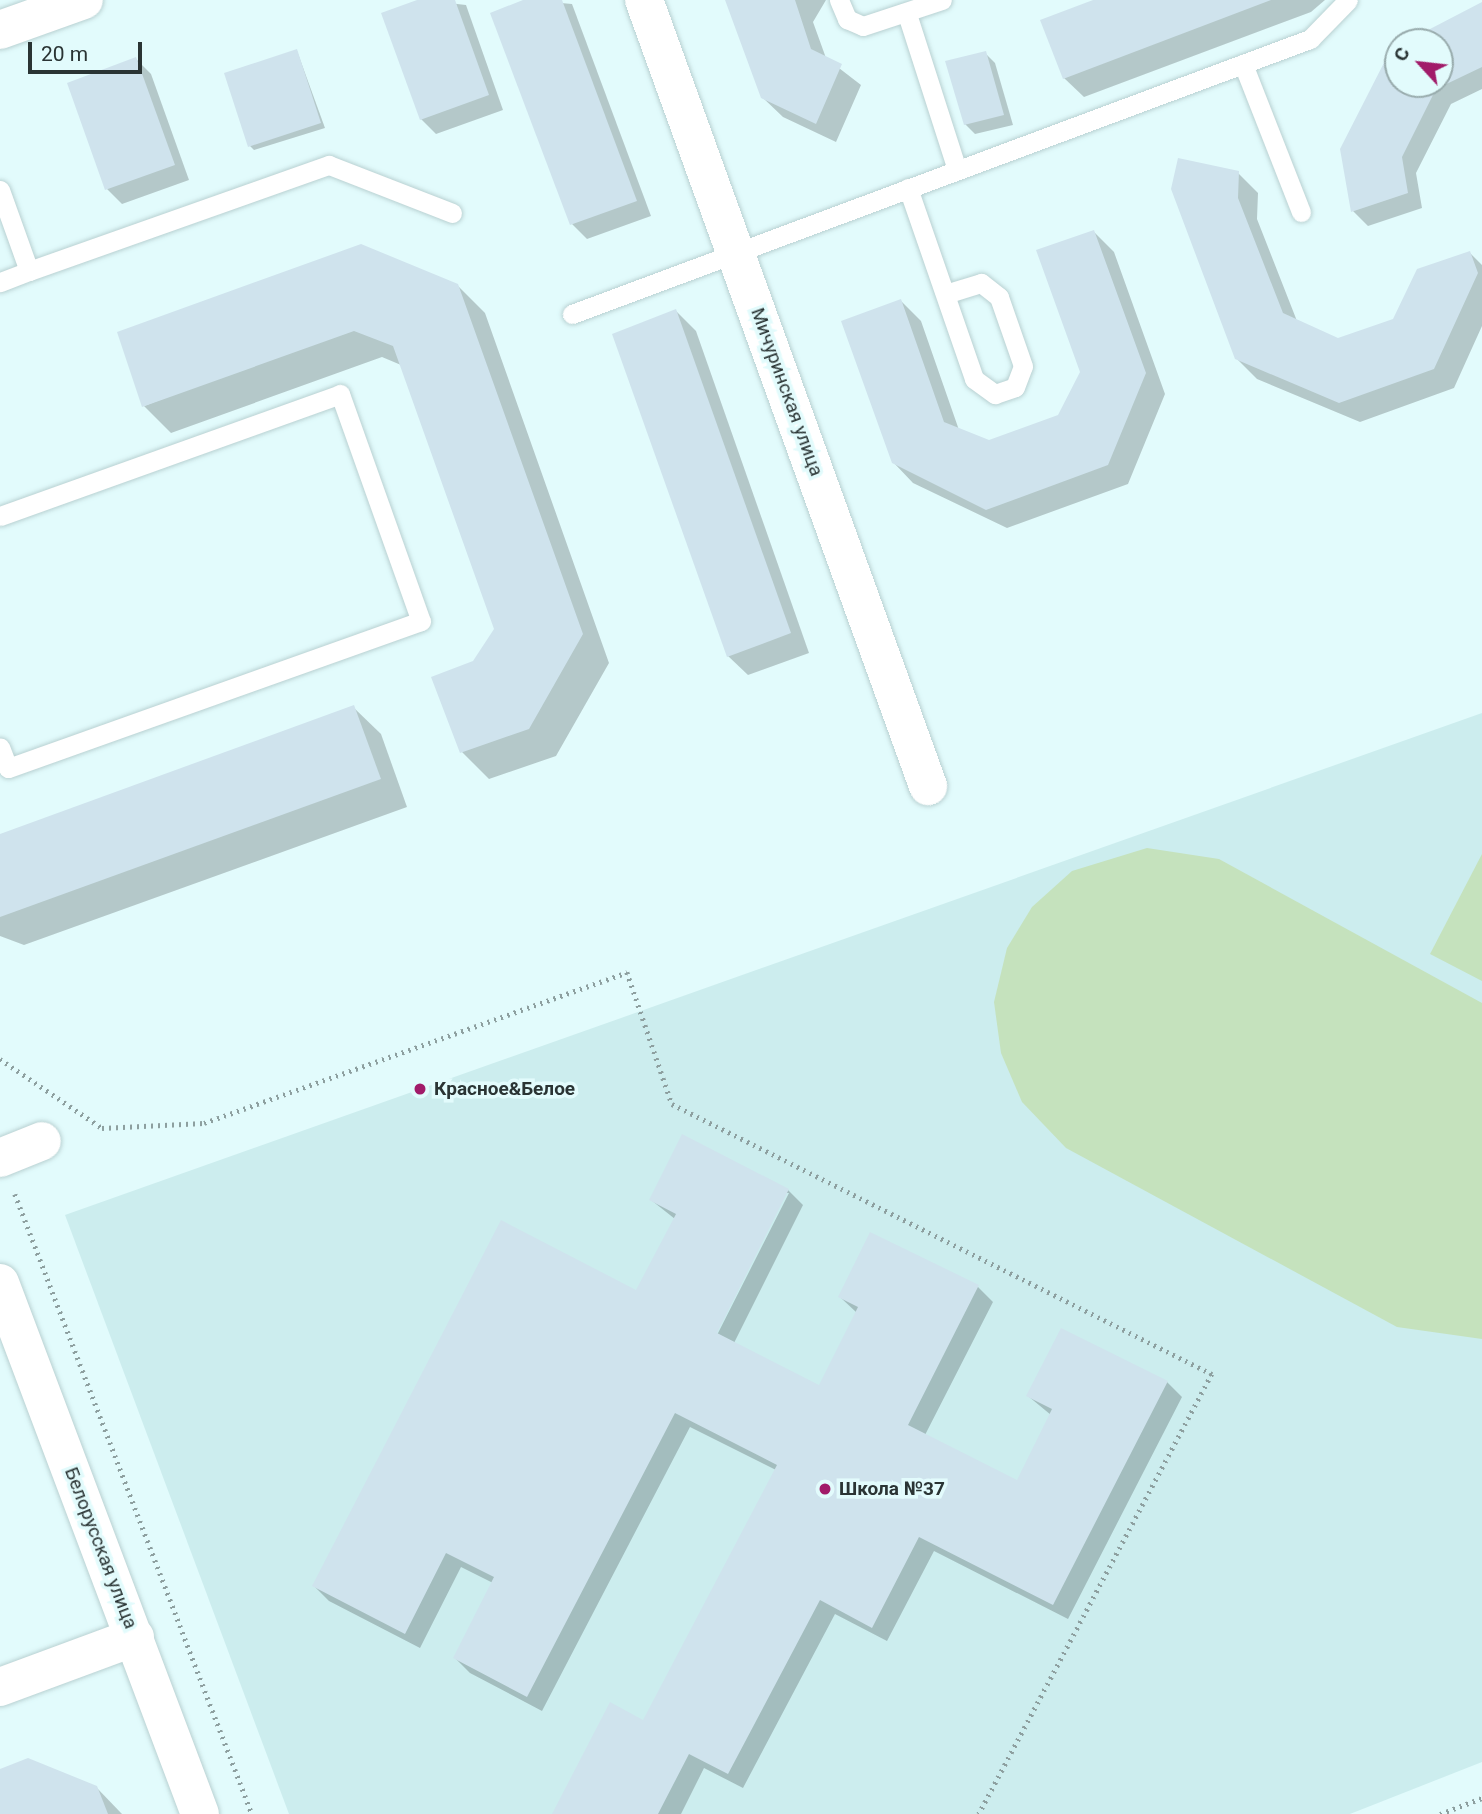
<!DOCTYPE html>
<html>
<head>
<meta charset="utf-8">
<style>
	body { margin:0 }
	#map { position:relative; width:1482px; height:1814px; overflow:hidden; background:#e2fbfc; font-family:Roboto,sans-serif }
	div>[style] { position:absolute }
	.built>* { inset:0; background:#ccedee }
	.green>* { inset:0; background:#c5e2bd }
	.shadow>* { inset:0; background:#0003 }
	.building>* { inset:0; background:#cfe3ed }
	.path>* { height:4.5px; margin-top:-2.25px; transform-origin:0; background:repeating-linear-gradient(90deg,#8d9f9f 0 2px,transparent 0 7px) }
	.roads { filter:drop-shadow(0 0 2px #b9d1d2) drop-shadow(0 0 2px #b9d1d2) }
	.lane>* { height:19px; margin:-9.5px; padding:0 9.5px; transform-origin:9.5px; border-radius:9.5px; background:#fff }
	.street>* { height:38px; margin:-19px; padding:0 19px; transform-origin:19px; border-radius:19px; background:#fff }
	.dots>* { width:19px; height:19px; translate:-50% -50%; box-sizing:border-box; border:4px solid #e2fbfc; border-radius:50% }
	span { translate:-50% -50%; white-space:nowrap; text-align:center; line-height:1.15; -webkit-text-stroke:7px #e2fbfc; paint-order:stroke }
	.street-label { font-size:19px; color:#2a3434 }
	.poi-label { font-size:19px; color:#2a3434; font-weight:700 }
	.left { translate:0 -50%; text-align:left }
	.north { position:absolute; left:1384px; top:28px; width:70px; height:70px; box-sizing:border-box; background:#e2fbfc; border:2px solid #98abac; border-radius:50%; rotate:297deg; font-size:19px; font-weight:700; line-height:28px; text-align:center; color:#2a3434 }
	.north::after { content:''; display:block; margin:auto; width:24px; height:32px; background:#a11b69; clip-path:polygon(50% 0,100% 100%,50% 72%,0 100%) }
	.scale { position:absolute; left:28px; top:42px; width:114px; height:32px; box-sizing:border-box; border:4px solid #2a3434; border-top:0; padding-left:9px; font-size:21px; line-height:24px; white-space:nowrap; color:#2a3434; -webkit-text-stroke:5px #e2fbfc; paint-order:stroke }
</style>
</head>
<body>
<div id="map">
	<div class="built">
		<i style="clip-path:polygon(1482px 713px,1482px 1762px,1350px 1814px,289px 1814px,65px 1215px)"></i>
	</div>
	<div class="green">
		<i style="clip-path:polygon(1147px 848px,1219px 859px,1482px 1003px,1482px 1339px,1397px 1327px,1066px 1148px,1022px 1102px,1001px 1053px,994px 1002px,1007px 948px,1032px 907px,1072px 871px)"></i>
		<i style="clip-path:polygon(1482px 854px,1482px 981px,1430px 954px)"></i>
	</div>
	<div class="shadow">
		<i style="clip-path:polygon(422px 0,466px 5px,503px 110px,436px 134px,421px 119px)"></i>
		<i style="clip-path:polygon(528px 0,572px 4px,651px 216px,587px 239px,572px 224px,493px 14px)"></i>
		<i style="clip-path:polygon(727px 0,826px 0,813px 22px,826px 58px,861px 85px,836px 142px,783px 117px,762px 97px)"></i>
		<i style="clip-path:polygon(1098px 0,1325px 0,1311px 12px,1084px 97px,1064px 78px)"></i>
		<i style="clip-path:polygon(1482px 4px,1482px 89px,1451px 104px,1416px 173px,1422px 208px,1368px 226px,1353px 211px,1398px 47px,1398px 84px,1440px 84px,1440px 42px,1409px 42px)"></i>
		<i style="clip-path:polygon(297px 51px,325px 128px,254px 150px,250px 146px)"></i>
		<i style="clip-path:polygon(985px 53px,995px 63px,1013px 125px,975px 134px,965px 124px)"></i>
		<i style="clip-path:polygon(136px 59px,151px 74px,189px 180px,122px 204px,107px 189px)"></i>
		<i style="clip-path:polygon(1238px 173px,1258px 193px,1257px 219px,1297px 321px,1338px 340px,1394px 320px,1470px 253px,1482px 265px,1482px 326px,1454px 388px,1360px 422px,1257px 379px,1236px 358px)"></i>
		<i style="clip-path:polygon(1094px 232px,1114px 252px,1165px 394px,1128px 484px,1007px 528px,913px 483px,893px 462px,901px 301px,921px 321px,959px 430px,989px 442px,1060px 417px,1081px 373px)"></i>
		<i style="clip-path:polygon(457px 285px,485px 313px,609px 663px,556px 756px,489px 779px,462px 752px,475px 663px,495px 629px,401px 365px,382px 357px,171px 433px,144px 406px)"></i>
		<i style="clip-path:polygon(676px 311px,696px 331px,809px 653px,748px 675px,728px 656px)"></i>
		<i style="clip-path:polygon(353px 707px,381px 734px,407px 807px,24px 945px,0 936px,0 835px)"></i>
		<i style="clip-path:polygon(evenodd,683px 1137px,788px 1190px,803px 1205px,734px 1343px,820px 1387px,857px 1313px,840px 1297px,978px 1287px,993px 1302px,925px 1435px,1018px 1482px,1051px 1415px,1028px 1396px,1167px 1382px,1182px 1397px,1068px 1619px,934px 1551px,887px 1641px,835px 1614px,743px 1788px,704px 1768px,681px 1814px,554px 1814px,644px 1722px,776px 1470px,690px 1427px,542px 1711px,470px 1673px,455px 1658px,493px 1583px,461px 1567px,420px 1648px,329px 1601px,314px 1586px,637px 1292px,675px 1219px,651px 1200px,683px 1137px,785px 1193px,789px 1193px,714px 1341px,711px 1340px,785px 1193px)"></i>
		<i style="clip-path:polygon(0 1771px,96px 1787px,122px 1814px,0 1814px)"></i>
	</div>
	<div class="building">
		<i style="clip-path:polygon(417px 0,455px 0,489px 95px,420px 120px,381px 13px)"></i>
		<i style="clip-path:polygon(523px 0,562px 0,637px 201px,570px 225px,490px 13px)"></i>
		<i style="clip-path:polygon(725px 0,795px 0,811px 49px,842px 64px,816px 124px,761px 98px)"></i>
		<i style="clip-path:polygon(1093px 0,1271px 0,1063px 79px,1040px 20px)"></i>
		<i style="clip-path:polygon(1482px 2px,1482px 67px,1436px 89px,1402px 157px,1408px 193px,1351px 212px,1340px 149px,1391px 49px,1398px 45px,1398px 84px,1440px 84px,1440px 42px,1405px 42px)"></i>
		<i style="clip-path:polygon(297px 49px,321px 123px,248px 147px,224px 73px)"></i>
		<i style="clip-path:polygon(986px 51px,1004px 115px,964px 125px,945px 61px)"></i>
		<i style="clip-path:polygon(136px 57px,175px 165px,105px 190px,67px 83px)"></i>
		<i style="clip-path:polygon(1178px 158px,1239px 171px,1238px 198px,1283px 313px,1338px 338px,1393px 319px,1417px 269px,1470px 251px,1478px 273px,1434px 369px,1339px 403px,1235px 359px,1171px 189px)"></i>
		<i style="clip-path:polygon(1094px 230px,1146px 373px,1108px 465px,986px 510px,892px 463px,841px 321px,901px 299px,944px 422px,989px 440px,1058px 415px,1080px 372px,1036px 250px)"></i>
		<i style="clip-path:polygon(361px 244px,458px 284px,583px 634px,529px 729px,460px 753px,431px 677px,473px 661px,494px 629px,393px 346px,354px 331px,142px 407px,117px 332px)"></i>
		<i style="clip-path:polygon(676px 309px,791px 633px,727px 657px,612px 334px)"></i>
		<i style="clip-path:polygon(354px 705px,381px 779px,0 917px,0 834px)"></i>
		<i style="clip-path:polygon(682px 1134px,789px 1189px,717px 1333px,819px 1385px,858px 1307px,838px 1297px,870px 1232px,979px 1285px,908px 1425px,1017px 1480px,1052px 1409px,1026px 1396px,1061px 1328px,1168px 1381px,1053px 1605px,919px 1537px,872px 1628px,820px 1600px,728px 1774px,689px 1754px,658px 1814px,552px 1814px,610px 1702px,643px 1720px,777px 1465px,675px 1413px,527px 1697px,453px 1658px,494px 1577px,446px 1553px,405px 1634px,312px 1586px,501px 1220px,636px 1290px,676px 1214px,649px 1200px)"></i>
		<i style="clip-path:polygon(28px 1758px,97px 1786px,108px 1814px,0 1814px,0 1769px)"></i>
	</div>
	<div class="path">
		<i style="left:0;top:1059px;width:123px;rotate:34.1deg"></i>
		<i style="left:102px;top:1128px;width:102px;rotate:-2.8deg"></i>
		<i style="left:204px;top:1123px;width:449px;rotate:-19.6deg"></i>
		<i style="left:627px;top:972px;width:139px;rotate:71.2deg"></i>
		<i style="left:672px;top:1104px;width:604px;rotate:26.57deg"></i>
		<i style="left:1212px;top:1374px;width:498px;rotate:117.9deg"></i>
		<i style="left:15px;top:1194px;width:664px;rotate:69.08deg"></i>
		<i style="left:1440px;top:1814px;width:45px;rotate:-20.9deg"></i>
	</div>
	<div class="roads">
		<div class="lane">
			<i style="left:839px;top:0;width:21px;rotate:67deg"></i>
			<i style="left:847px;top:19px;width:17px;rotate:24deg"></i>
			<i style="left:863px;top:26px;width:83px;rotate:-18.2deg"></i>
			<i style="left:907px;top:14px;width:164px;rotate:72.2deg"></i>
			<i style="left:1243px;top:64px;width:159px;rotate:68.6deg"></i>
			<i style="left:908px;top:188px;width:202px;rotate:70.9deg"></i>
			<i style="left:974px;top:379px;width:26px;rotate:36deg"></i>
			<i style="left:995px;top:394px;width:21px;rotate:-19deg"></i>
			<i style="left:1015px;top:387px;width:22px;rotate:-69deg"></i>
			<i style="left:1023px;top:366px;width:73px;rotate:-109.2deg"></i>
			<i style="left:999px;top:297px;width:23px;rotate:-142deg"></i>
			<i style="left:981px;top:283px;width:37px;rotate:163deg"></i>
			<i style="left:0;top:190px;width:86px;rotate:70.3deg"></i>
			<i style="left:29px;top:271px;width:31px;rotate:159deg"></i>
			<i style="left:29px;top:271px;width:318px;rotate:-19.5deg"></i>
			<i style="left:329px;top:165px;width:132px;rotate:21.3deg"></i>
			<i style="left:572px;top:314px;width:788px;rotate:-20.44deg"></i>
			<i style="left:1310px;top:39px;width:54px;rotate:-45.7deg"></i>
			<i style="left:0;top:516px;width:361px;rotate:-19.7deg"></i>
			<i style="left:340px;top:394px;width:241px;rotate:70.4deg"></i>
			<i style="left:421px;top:621px;width:438px;rotate:160.4deg"></i>
			<i style="left:8px;top:768px;width:22px;rotate:-111deg"></i>
		</div>
		<div class="street">
			<i style="left:644px;top:0;width:836px;rotate:70.13deg"></i>
			<i style="left:0;top:30px;width:89px;rotate:-19.7deg"></i>
			<i style="left:0;top:1158px;width:45px;rotate:-22deg"></i>
			<i style="left:0;top:1283px;width:567px;rotate:69.36deg"></i>
			<i style="left:0;top:1687px;width:144px;rotate:-20.3deg"></i>
		</div>
	</div>
	<div class="dots">
		<i style="left:420px;top:1089px;background:#a11b69"></i>
		<i style="left:825px;top:1489px;background:#a11b69"></i>
	</div>
	<div class="street-label">
		<span style="left:787px;top:392px;rotate:70deg">Мичуринская улица</span>
		<span style="left:101px;top:1548px;rotate:69deg">Белорусская улица</span>
	</div>
	<div class="poi-label">
		<span class="left" style="left:434px;top:1089px">Красное&amp;Белое</span>
		<span class="left" style="left:839px;top:1489px">Школа №37</span>
	</div>
	<div class="north">С</div>
	<div class="scale">20 m</div>
</div>
</body>
</html>
